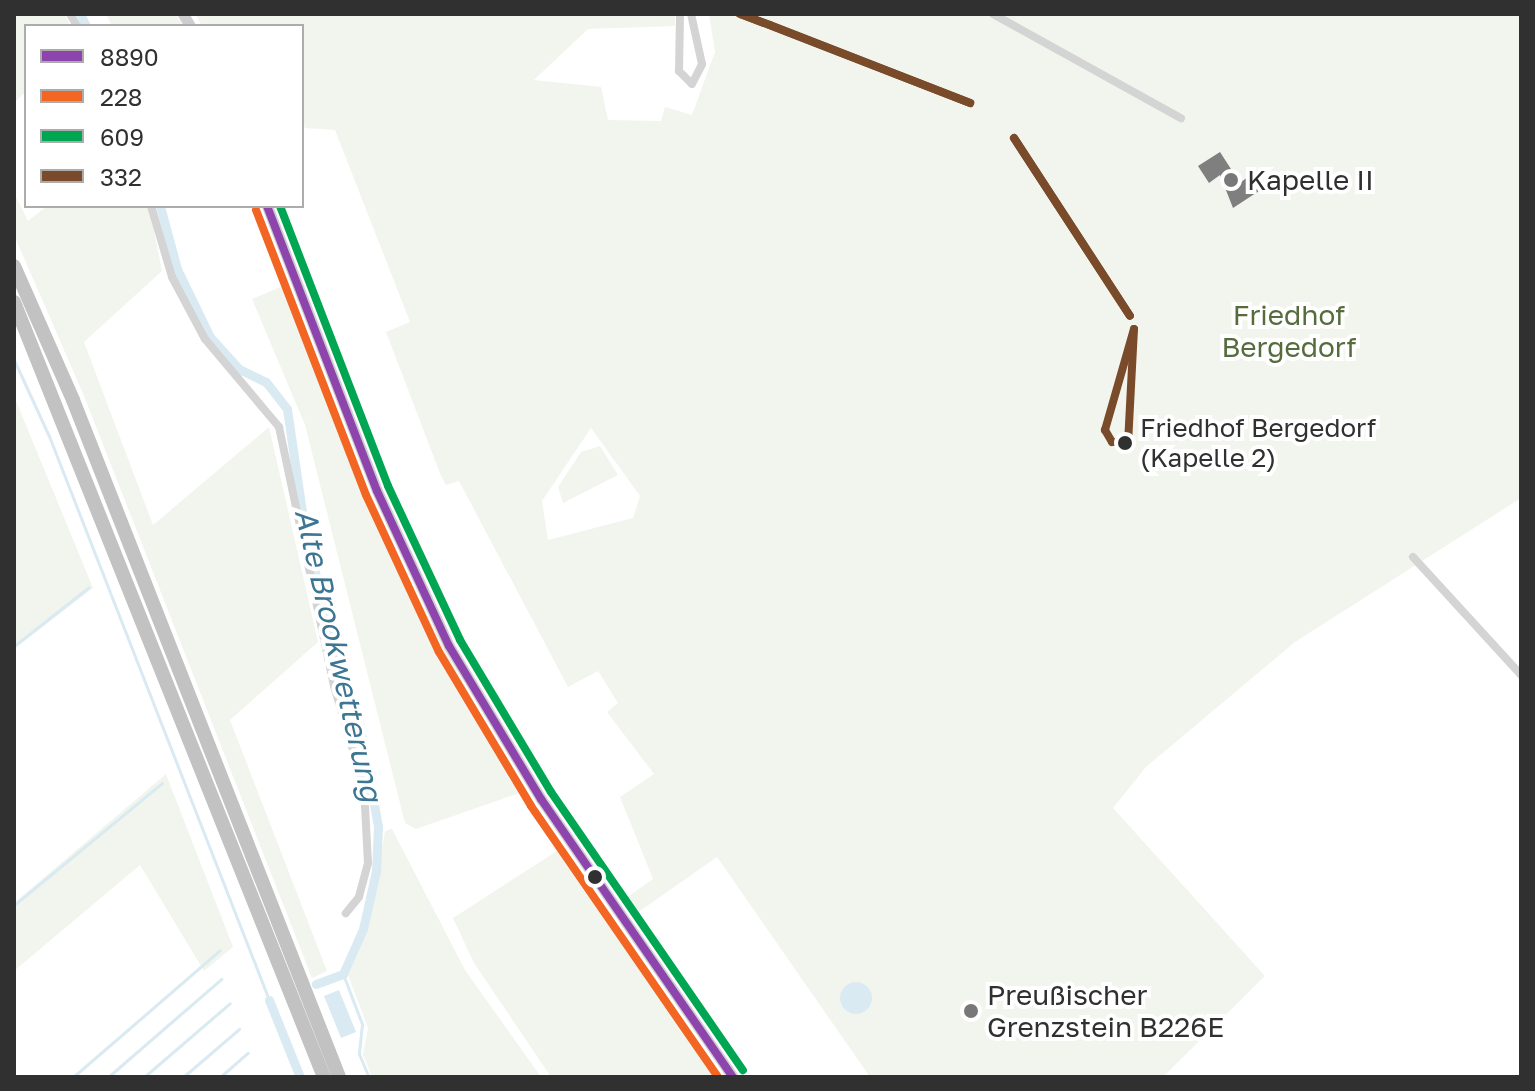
<!DOCTYPE html>
<html>
<head>
<meta charset="utf-8">
<style>
	body { margin:0 }
	#map { position:relative; width:1535px; height:1091px; overflow:hidden; background:#fff; font-family:"Golos Text",sans-serif }
	div>[style] { position:absolute }
	.green>* { inset:0; background:#f2f5ed }
	.water>* { inset:0; background:#daeaf2 }
	.round { border-radius:50% }
	.stream>* { height:3px; margin:-1.5px; padding:0 1.5px; transform-origin:1.5px; border-radius:1.5px; background:#daeaf2 }
	.canal>* { height:9px; margin:-4.5px; padding:0 4.5px; transform-origin:4.5px; border-radius:4.5px; background:#daeaf2 }
	.building>* { inset:0; background:#7f7f7f }
	.minor>* { height:8px; margin:-4px; padding:0 4px; transform-origin:4px; border-radius:4px; background:#d4d4d4 }
	.secondary>* { height:11px; margin:-5.5px; padding:0 5.5px; transform-origin:5.5px; border-radius:5.5px; background:#cecece }
	.motorway>* { height:14px; margin:-7px; padding:0 7px; transform-origin:7px; border-radius:7px; background:#c2c2c2 }
	.bus-1>* { height:8px; margin:-4px; padding:0 4px; transform-origin:4px; border-radius:4px; background:#8e44ad }
	.bus-2>* { height:8px; margin:-4px; padding:0 4px; transform-origin:4px; border-radius:4px; background:#f26522 }
	.bus-3>* { height:8px; margin:-4px; padding:0 4px; transform-origin:4px; border-radius:4px; background:#00a651 }
	.bus-4>* { height:8px; margin:-4px; padding:0 4px; transform-origin:4px; border-radius:4px; background:#7a4b2a }
	.dots>* { width:22px; height:22px; translate:-50% -50%; box-sizing:border-box; border:4px solid #fff; border-radius:50% }
	span { translate:-50% -50%; white-space:nowrap; text-align:center; line-height:1.15; -webkit-text-stroke:8px #fff; paint-order:stroke }
	.bus-label { font-size:26px; color:#303030 }
	.left { translate:0 -50%; text-align:left }
	.poi-label { font-size:28px; color:#303030 }
	.park-label { font-size:28px; color:#556c3d }
	.water-label { font-size:30px; color:#3d7693; font-style:italic }
	.frame { position:absolute; inset:0; border:16px solid #303030; pointer-events:none }
	.legend { position:absolute; left:24px; top:24px; width:280px; height:184px; box-sizing:border-box; background:#fff; border:2px solid #acacac; margin:0; padding:10px 14px; list-style:none; font-size:24px; color:#303030 }
	.legend li { display:flex; align-items:center; gap:16px; height:40px }
	.legend b { width:40px; border:2px solid #acacac }
</style>
</head>
<body>
<div id="map">
	<div class="green">
		<i style="clip-path:polygon(14px 14px,64px 14px,71px 26px,26px 26px,26px 91px,14px 103px)"></i>
		<i style="clip-path:polygon(106px 14px,176px 14px,183px 26px,112px 26px)"></i>
		<i style="clip-path:polygon(evenodd,195px 14px,675px 14px,675px 26px,588px 29px,534px 80px,601px 87px,608px 120px,661px 121px,665px 107px,692px 115px,715px 52px,709px 14px,1521px 14px,1521px 498px,1295px 642px,1146px 767px,1113px 808px,1265px 976px,1163px 1077px,870px 1077px,717px 857px,637px 913px,627px 897px,653px 879px,620px 797px,654px 774px,607px 712px,618px 703px,598px 671px,568px 687px,459px 481px,446px 485px,441px 476px,386px 332px,410px 322px,335px 130px,305px 128px,302px 122px,302px 26px,202px 26px,195px 14px,591px 428px,640px 496px,633px 518px,548px 540px,542px 501px,591px 428px)"></i>
		<i style="clip-path:polygon(14px 193px,28px 221px,47px 206px,149px 206px,162px 271px,84px 342px,153px 525px,269px 427px,318px 642px,230px 720px,327px 971px,312px 978px,84px 396px,14px 235px)"></i>
		<i style="clip-path:polygon(283px 286px,369px 506px,522px 792px,416px 829px,405px 823px,305px 425px,252px 299px)"></i>
		<i style="clip-path:polygon(14px 396px,93px 588px,14px 649px)"></i>
		<i style="clip-path:polygon(600px 446px,618px 475px,563px 503px,558px 487px,581px 452px)"></i>
		<i style="clip-path:polygon(166px 774px,233px 947px,204px 971px,140px 865px,14px 971px,14px 903px)"></i>
		<i style="clip-path:polygon(392px 829px,465px 970px,541px 1077px,372px 1077px,363px 1055px,368px 1028px,348px 975px,368px 930px,385px 831px)"></i>
		<i style="clip-path:polygon(560px 849px,635px 957px,717px 1077px,551px 1077px,474px 963px,453px 918px)"></i>
	</div>
	<div class="water">
		<i class="round" style="left:840px;top:982px;width:32px;height:32px"></i>
		<i style="clip-path:polygon(339px 990px,356px 1032px,341px 1038px,324px 996px)"></i>
	</div>
	<div class="stream">
		<i style="left:14px;top:360px;width:84px;rotate:65.3deg"></i>
		<i style="left:49px;top:436px;width:605px;rotate:68.69deg"></i>
		<i style="left:14px;top:646px;width:95px;rotate:-38.2deg"></i>
		<i style="left:14px;top:905px;width:192px;rotate:-39.5deg"></i>
		<i style="left:343px;top:974px;width:53px;rotate:69.2deg"></i>
		<i style="left:362px;top:1024px;width:30px;rotate:96deg"></i>
		<i style="left:359px;top:1054px;width:25px;rotate:67deg"></i>
		<i style="left:73px;top:1077px;width:194px;rotate:-40.8deg"></i>
		<i style="left:108px;top:1077px;width:150px;rotate:-40.9deg"></i>
		<i style="left:144px;top:1077px;width:113px;rotate:-40.7deg"></i>
		<i style="left:183px;top:1077px;width:74px;rotate:-40.6deg"></i>
		<i style="left:220px;top:1077px;width:37px;rotate:-41deg"></i>
	</div>
	<div class="canal">
		<i style="left:80px;top:14px;width:13px;rotate:63deg"></i>
		<i style="left:160px;top:206px;width:65px;rotate:74.9deg"></i>
		<i style="left:177px;top:269px;width:76px;rotate:64.1deg"></i>
		<i style="left:210px;top:337px;width:43px;rotate:47.8deg"></i>
		<i style="left:239px;top:369px;width:30px;rotate:26deg"></i>
		<i style="left:266px;top:382px;width:34px;rotate:52deg"></i>
		<i style="left:287px;top:409px;width:124px;rotate:81.7deg"></i>
		<i style="left:305px;top:532px;width:156px;rotate:75.9deg"></i>
		<i style="left:343px;top:683px;width:31px;rotate:63deg"></i>
		<i style="left:357px;top:711px;width:117px;rotate:79.7deg"></i>
		<i style="left:378px;top:826px;width:45px;rotate:92.5deg"></i>
		<i style="left:376px;top:871px;width:59px;rotate:102.6deg"></i>
		<i style="left:363px;top:929px;width:49px;rotate:114deg"></i>
		<i style="left:343px;top:974px;width:29px;rotate:160deg"></i>
		<i style="left:269px;top:1000px;width:83px;rotate:68.1deg"></i>
	</div>
	<div class="building">
		<i style="clip-path:polygon(1220px 152px,1240px 183px,1249px 176px,1259px 191px,1233px 208px,1220px 175px,1209px 183px,1198px 166px)"></i>
	</div>
	<div class="minor">
		<i style="left:70px;top:14px;width:14px;rotate:60deg"></i>
		<i style="left:680px;top:14px;width:57px;rotate:91deg"></i>
		<i style="left:679px;top:71px;width:18px;rotate:45deg"></i>
		<i style="left:692px;top:84px;width:22px;rotate:-63deg"></i>
		<i style="left:702px;top:64px;width:51px;rotate:-102.4deg"></i>
		<i style="left:993px;top:14px;width:215px;rotate:29deg"></i>
		<i style="left:151px;top:206px;width:74px;rotate:73.5deg"></i>
		<i style="left:172px;top:277px;width:70px;rotate:62deg"></i>
		<i style="left:205px;top:339px;width:115px;rotate:49.9deg"></i>
		<i style="left:279px;top:427px;width:265px;rotate:78deg"></i>
		<i style="left:334px;top:686px;width:105px;rotate:73.5deg"></i>
		<i style="left:364px;top:787px;width:76px;rotate:87deg"></i>
		<i style="left:368px;top:863px;width:35px;rotate:105deg"></i>
		<i style="left:359px;top:897px;width:21px;rotate:129deg"></i>
		<i style="left:1413px;top:557px;width:160px;rotate:47.5deg"></i>
	</div>
	<div class="secondary">
		<i style="left:183px;top:14px;width:14px;rotate:60deg"></i>
		<i style="left:267px;top:206px;width:305px;rotate:68.9deg"></i>
		<i style="left:377px;top:491px;width:171px;rotate:65.1deg"></i>
		<i style="left:449px;top:646px;width:179px;rotate:59deg"></i>
		<i style="left:541px;top:799px;width:338px;rotate:55.4deg"></i>
	</div>
	<div class="motorway">
		<i style="left:14px;top:266px;width:146px;rotate:66.2deg"></i>
		<i style="left:73px;top:400px;width:727px;rotate:68.55deg"></i>
		<i style="left:14px;top:302px;width:835px;rotate:68.2deg"></i>
	</div>
	<div class="bus-1">
		<i style="left:267px;top:206px;width:305px;rotate:68.9deg"></i>
		<i style="left:377px;top:491px;width:171px;rotate:65.1deg"></i>
		<i style="left:449px;top:646px;width:179px;rotate:59deg"></i>
		<i style="left:541px;top:799px;width:338px;rotate:55.4deg"></i>
	</div>
	<div class="bus-2">
		<i style="left:256px;top:210px;width:305px;rotate:68.9deg"></i>
		<i style="left:366px;top:495px;width:173px;rotate:65.1deg"></i>
		<i style="left:439px;top:652px;width:179px;rotate:59.1deg"></i>
		<i style="left:531px;top:806px;width:329px;rotate:55.4deg"></i>
	</div>
	<div class="bus-3">
		<i style="left:280px;top:206px;width:300px;rotate:68.9deg"></i>
		<i style="left:388px;top:486px;width:170px;rotate:64.9deg"></i>
		<i style="left:460px;top:640px;width:177px;rotate:59.1deg"></i>
		<i style="left:551px;top:792px;width:338px;rotate:55.4deg"></i>
	</div>
	<div class="bus-4">
		<i style="left:740px;top:14px;width:32px;rotate:20deg"></i>
		<i style="left:770px;top:25px;width:215px;rotate:21.3deg"></i>
		<i style="left:970px;top:103px;width:247px;rotate:-158.8deg"></i>
		<i style="left:1014px;top:138px;width:212px;rotate:56.9deg"></i>
		<i style="left:1014px;top:138px;width:212px;rotate:56.9deg"></i>
		<i style="left:1134px;top:329px;width:114px;rotate:93deg"></i>
		<i style="left:1128px;top:443px;width:16px;rotate:-176deg"></i>
		<i style="left:1112px;top:442px;width:14px;rotate:-120deg"></i>
		<i style="left:1105px;top:430px;width:105px;rotate:-74deg"></i>
	</div>
	<div class="dots">
		<i style="left:1231px;top:180px;background:#787878"></i>
		<i style="left:1125px;top:443px;background:#303030"></i>
		<i style="left:595px;top:877px;background:#303030"></i>
		<i style="left:971px;top:1011px;background:#787878"></i>
	</div>
	<div class="bus-label">
		<span class="left" style="left:1140px;top:443px">Friedhof Bergedorf<br>(Kapelle 2)</span>
	</div>
	<div class="poi-label">
		<span class="left" style="left:1247px;top:180px">Kapelle II</span>
		<span class="left" style="left:987px;top:1011px">Preußischer<br>Grenzstein B226E</span>
	</div>
	<div class="park-label">
		<span style="left:1289px;top:331px">Friedhof<br>Bergedorf</span>
	</div>
	<div class="water-label">
		<span style="left:339px;top:655px;rotate:77deg">Alte Brookwetterung</span>
	</div>
	<div class="frame"></div>
	<ul class="legend">
	<li><b style="height:10px;background:#8e44ad"></b>8890</li>
	<li><b style="height:10px;background:#f26522"></b>228</li>
	<li><b style="height:10px;background:#00a651"></b>609</li>
	<li><b style="height:10px;background:#7a4b2a"></b>332</li>
	</ul>
</div>
</body>
</html>
